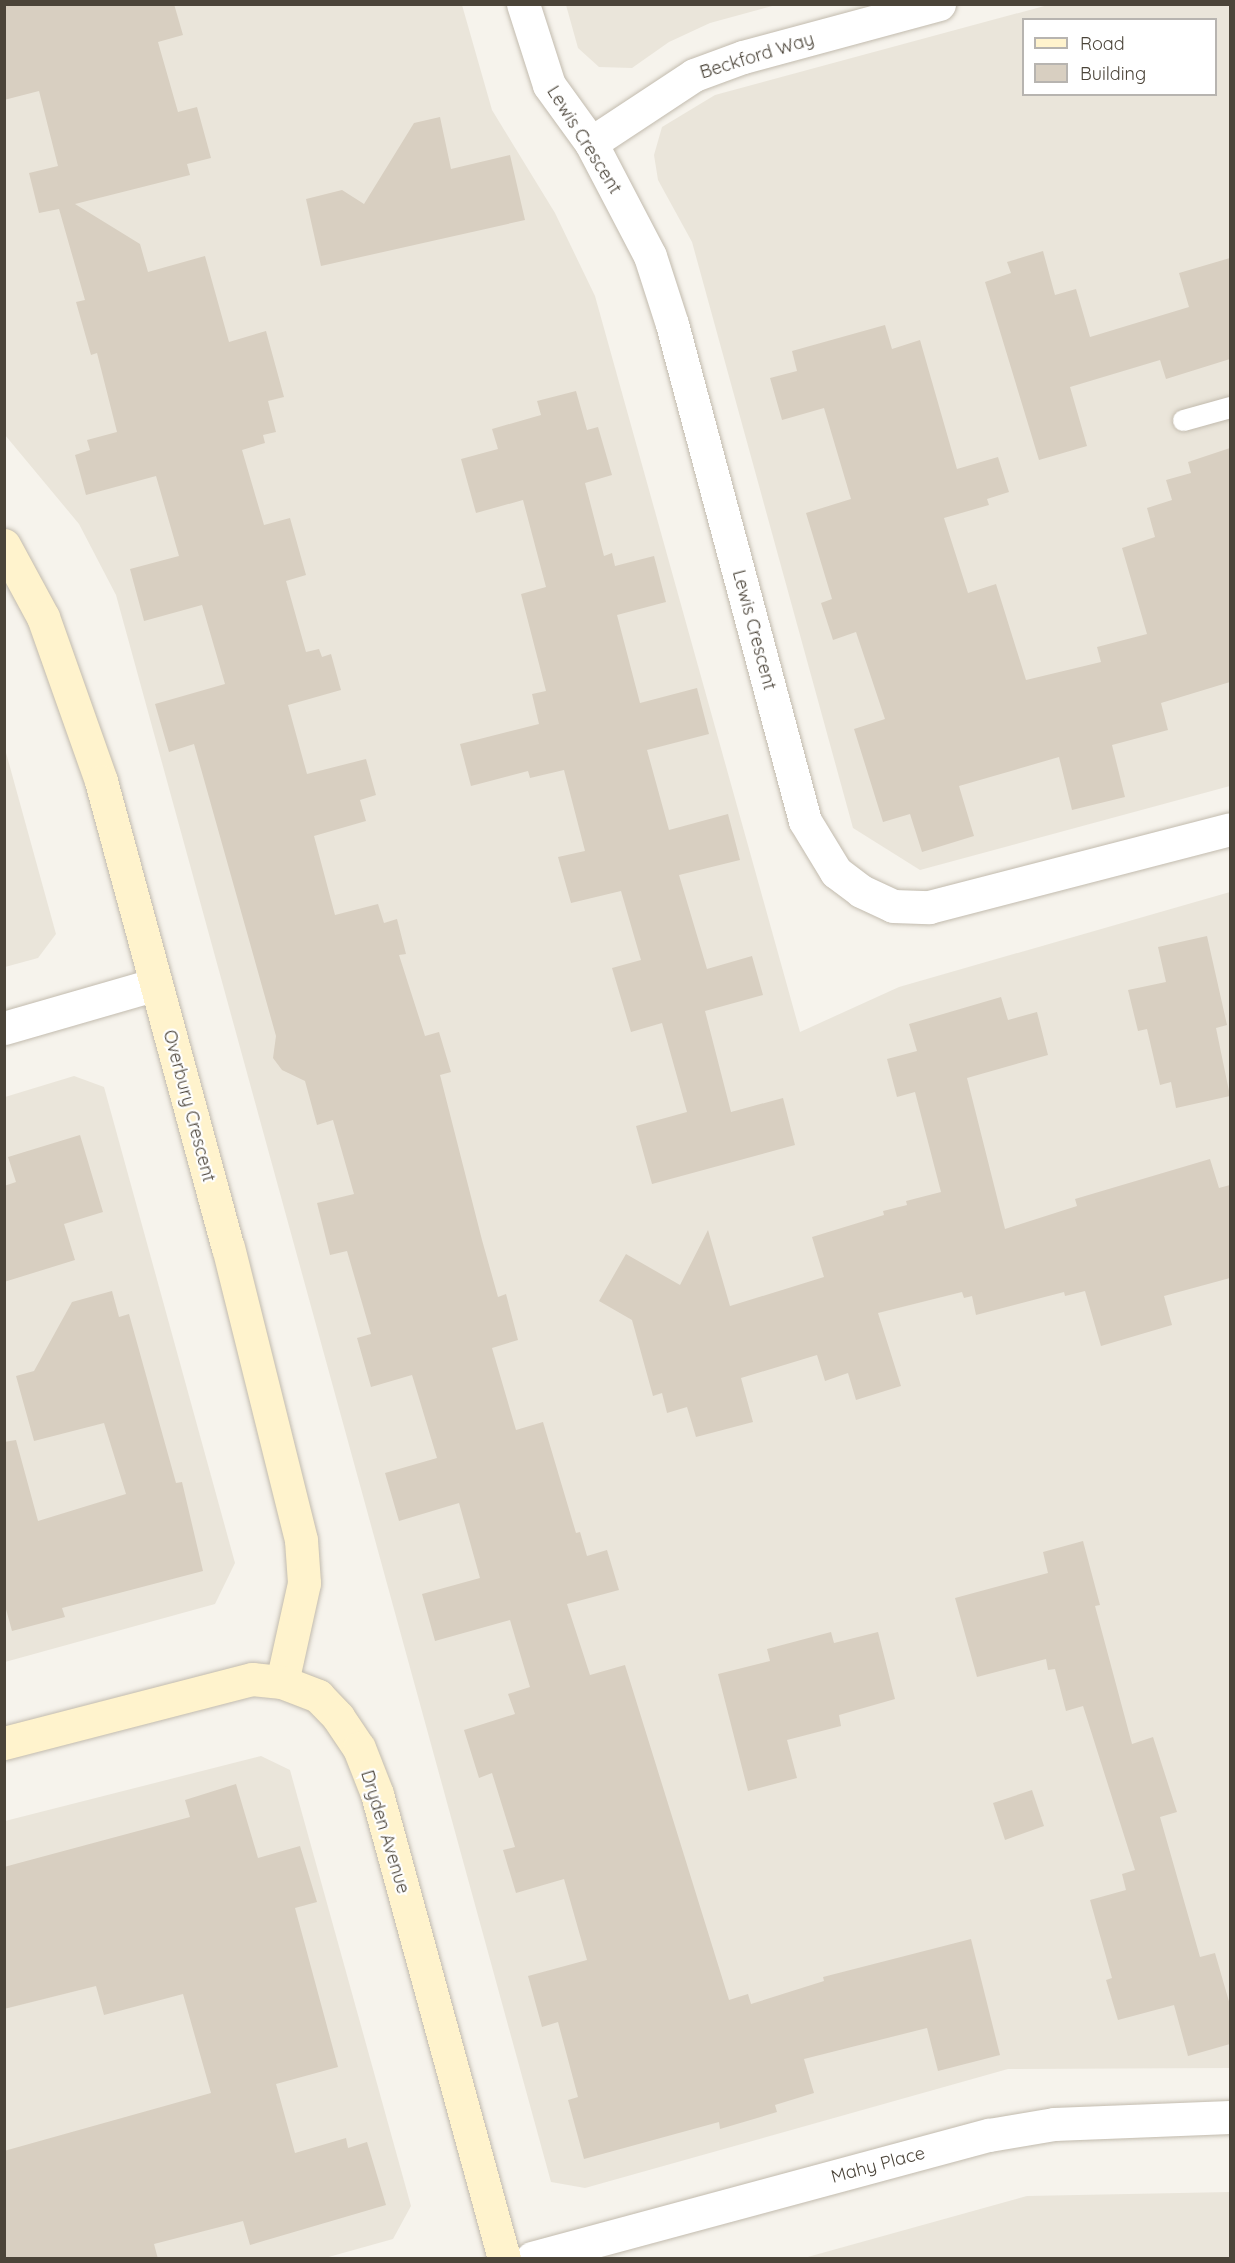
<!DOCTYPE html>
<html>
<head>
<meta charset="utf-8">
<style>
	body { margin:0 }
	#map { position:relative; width:1235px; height:2263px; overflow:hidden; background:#f6f3ec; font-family:Quicksand,sans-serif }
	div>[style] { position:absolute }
	.residential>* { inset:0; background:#eae5da }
	.building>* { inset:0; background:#d8cfc1 }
	.roads { filter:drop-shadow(0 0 2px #c2bbae) drop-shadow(0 0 2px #c2bbae) }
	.lane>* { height:21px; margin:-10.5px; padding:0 10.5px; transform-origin:10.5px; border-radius:10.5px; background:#fff }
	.street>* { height:33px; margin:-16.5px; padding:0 16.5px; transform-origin:16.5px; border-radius:16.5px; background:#fff }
	.secondary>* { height:33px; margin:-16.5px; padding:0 16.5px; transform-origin:16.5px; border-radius:16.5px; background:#fff3cd }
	span { translate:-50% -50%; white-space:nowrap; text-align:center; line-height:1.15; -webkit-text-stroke:4.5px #fff; paint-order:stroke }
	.street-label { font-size:18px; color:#4b4439 }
	.frame { position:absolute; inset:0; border:6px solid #4b4439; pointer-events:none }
	.legend { position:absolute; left:1022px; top:18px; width:195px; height:78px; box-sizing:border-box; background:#fff; border:2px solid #b7b4b0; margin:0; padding:8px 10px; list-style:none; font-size:18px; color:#4b4439 }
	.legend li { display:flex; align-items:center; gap:12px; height:30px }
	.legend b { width:30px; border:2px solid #b7b4b0 }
</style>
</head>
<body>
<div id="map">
	<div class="residential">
		<i style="clip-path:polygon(4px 5px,462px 5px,492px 110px,555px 213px,595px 296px,800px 1032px,899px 987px,1230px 892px,1230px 2068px,1008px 2069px,585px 2188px,551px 2182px,116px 595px,79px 524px,5px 435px)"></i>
		<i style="clip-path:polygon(566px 5px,566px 4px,776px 5px,710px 23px,669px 42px,632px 68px,599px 67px,578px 48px)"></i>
		<i style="clip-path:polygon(evenodd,1048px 5px,1230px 5px,1230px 786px,920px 870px,853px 828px,692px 242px,658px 180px,654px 155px,662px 127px,715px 95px,1048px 5px,1024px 20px,1216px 20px,1216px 94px,1024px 94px,1024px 20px)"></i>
		<i style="clip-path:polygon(5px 749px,56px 934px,38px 958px,5px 967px)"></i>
		<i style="clip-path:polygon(74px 1076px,104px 1087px,235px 1563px,215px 1604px,5px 1662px,5px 1097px)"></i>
		<i style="clip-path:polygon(261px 1756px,290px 1770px,411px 2206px,393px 2239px,325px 2258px,5px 2258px,5px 1821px)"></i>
		<i style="clip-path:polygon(1230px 2192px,1230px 2258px,804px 2258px,1027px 2196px)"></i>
	</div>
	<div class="building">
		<i style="clip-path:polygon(4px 4px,174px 4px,183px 35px,158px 42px,178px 112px,197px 107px,211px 158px,187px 164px,190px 175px,75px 204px,140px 244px,148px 272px,205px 256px,229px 342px,266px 331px,284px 397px,268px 401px,276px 432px,263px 435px,265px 443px,242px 450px,264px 525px,290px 518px,306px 575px,286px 581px,306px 652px,319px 649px,322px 657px,331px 654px,341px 690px,288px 705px,307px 774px,366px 759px,376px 795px,360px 800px,366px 821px,314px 836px,335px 915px,378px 904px,384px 923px,397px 919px,406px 954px,399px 955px,425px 1036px,439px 1032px,451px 1072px,440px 1075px,482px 1240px,498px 1297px,506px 1294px,518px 1340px,492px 1348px,516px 1430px,543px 1422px,576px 1533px,580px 1532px,587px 1556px,607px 1550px,619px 1590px,567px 1604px,590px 1675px,625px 1665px,729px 2000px,748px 1994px,751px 2004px,824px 1981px,823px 1977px,971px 1939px,1000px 2055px,938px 2071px,927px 2028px,804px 2059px,814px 2093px,775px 2105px,777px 2112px,720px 2129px,719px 2122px,584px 2159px,568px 2100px,578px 2097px,558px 2022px,542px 2027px,528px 1976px,587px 1960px,564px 1879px,516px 1893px,503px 1850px,515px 1847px,492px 1773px,479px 1778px,464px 1730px,515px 1714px,508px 1694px,530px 1687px,510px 1620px,435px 1641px,422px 1594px,480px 1578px,459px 1503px,399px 1521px,385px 1473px,437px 1458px,412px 1375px,371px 1387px,357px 1338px,371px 1334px,347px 1251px,330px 1255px,317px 1203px,354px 1194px,333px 1120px,317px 1125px,305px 1081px,282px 1070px,273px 1058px,276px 1036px,194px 744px,169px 752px,155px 704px,225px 684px,202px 605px,144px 621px,130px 569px,179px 556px,156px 476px,86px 495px,75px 455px,90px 450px,87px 440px,117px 432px,97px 353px,91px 355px,76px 302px,85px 300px,59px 209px,39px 213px,29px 173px,58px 166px,39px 91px,4px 100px)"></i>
		<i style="clip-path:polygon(440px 117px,451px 169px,510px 155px,525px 220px,321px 266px,306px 199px,342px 190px,364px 204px,414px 123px)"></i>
		<i style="clip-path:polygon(1043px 251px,1055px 295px,1076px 289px,1090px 337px,1189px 307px,1179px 273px,1230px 258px,1230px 359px,1166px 379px,1160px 360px,1070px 387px,1087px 446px,1039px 460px,985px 282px,1011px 273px,1007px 262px)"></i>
		<i style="clip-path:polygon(885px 325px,892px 349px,920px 340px,957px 469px,998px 457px,1009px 492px,987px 499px,989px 505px,944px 518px,968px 593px,996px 584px,1026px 680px,1101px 662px,1097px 647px,1147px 634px,1122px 548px,1155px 537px,1147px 508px,1172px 500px,1166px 480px,1191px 473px,1188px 462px,1230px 448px,1230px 682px,1161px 703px,1168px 730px,1112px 745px,1125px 797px,1072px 810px,1059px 757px,959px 786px,974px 836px,922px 852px,910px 814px,883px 822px,854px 729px,885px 719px,856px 632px,833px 640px,821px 603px,832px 599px,806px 513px,851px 499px,824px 408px,782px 420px,770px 378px,797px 371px,792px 351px)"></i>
		<i style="clip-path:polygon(576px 391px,587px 430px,598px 427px,612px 475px,585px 483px,604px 556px,612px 553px,615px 566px,654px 556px,666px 602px,617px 615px,640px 703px,697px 688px,709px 734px,647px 750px,669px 830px,728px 814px,740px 860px,679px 875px,707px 969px,752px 956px,763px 995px,705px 1011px,731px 1112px,783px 1098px,795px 1145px,652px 1184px,636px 1126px,687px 1112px,662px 1023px,631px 1032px,612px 968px,641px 960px,621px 891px,571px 903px,558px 857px,585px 851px,564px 770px,530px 778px,528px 771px,471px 786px,460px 744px,539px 724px,532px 694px,546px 691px,521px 594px,546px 587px,523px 500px,476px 513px,461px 459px,498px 449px,492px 429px,541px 415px,537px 401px)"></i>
		<i style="clip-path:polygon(1207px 936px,1227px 1025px,1216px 1028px,1230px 1096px,1176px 1108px,1171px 1082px,1160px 1085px,1147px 1029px,1138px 1031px,1128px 990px,1166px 982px,1158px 947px)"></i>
		<i style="clip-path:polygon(1001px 997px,1008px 1020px,1037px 1012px,1048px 1055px,967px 1078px,1005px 1229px,1077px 1206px,1075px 1199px,1210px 1159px,1219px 1188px,1230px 1185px,1230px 1278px,1164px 1296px,1172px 1325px,1101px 1346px,1085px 1291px,1065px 1296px,1064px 1292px,976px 1315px,972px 1296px,964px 1298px,962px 1292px,878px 1313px,901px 1386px,856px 1400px,848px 1373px,825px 1381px,817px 1355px,741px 1378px,753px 1422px,696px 1437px,687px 1407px,667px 1413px,662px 1393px,653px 1396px,632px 1320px,599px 1301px,626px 1254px,680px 1285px,708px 1230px,730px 1306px,824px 1277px,812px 1237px,884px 1215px,883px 1211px,907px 1205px,906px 1201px,941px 1192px,915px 1092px,897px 1097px,887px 1059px,917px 1051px,909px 1024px)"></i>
		<i style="clip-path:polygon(80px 1135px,103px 1212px,64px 1224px,75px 1260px,4px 1282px,4px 1186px,16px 1182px,8px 1157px)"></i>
		<i style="clip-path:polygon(112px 1291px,119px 1317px,129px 1314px,176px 1483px,182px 1482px,203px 1571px,62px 1608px,65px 1617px,12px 1631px,4px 1602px,4px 1442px,16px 1440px,38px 1521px,126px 1494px,104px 1423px,34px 1441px,16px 1376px,34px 1371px,72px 1302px)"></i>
		<i style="clip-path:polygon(1083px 1541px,1100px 1605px,1095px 1606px,1132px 1744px,1153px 1737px,1177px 1812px,1160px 1817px,1200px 1957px,1215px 1953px,1230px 2005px,1230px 2044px,1188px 2056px,1174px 2005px,1118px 2020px,1106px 1980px,1112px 1978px,1090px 1900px,1126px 1890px,1122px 1874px,1135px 1870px,1083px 1706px,1066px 1711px,1055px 1669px,1048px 1670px,1046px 1659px,977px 1677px,955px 1598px,1048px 1573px,1043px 1552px)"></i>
		<i style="clip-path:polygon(831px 1632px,834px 1643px,878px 1632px,895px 1699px,839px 1715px,841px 1726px,787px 1740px,797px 1778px,748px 1791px,718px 1674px,770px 1661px,767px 1649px)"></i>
		<i style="clip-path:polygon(236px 1784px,258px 1858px,300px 1846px,317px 1902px,295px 1908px,338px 2067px,276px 2084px,295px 2153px,346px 2138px,348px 2148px,367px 2142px,386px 2205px,250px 2245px,243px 2221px,154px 2244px,158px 2259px,4px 2259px,4px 2151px,211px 2093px,183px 1994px,104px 2015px,96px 1986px,4px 2009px,4px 1867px,190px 1817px,185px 1800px)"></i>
		<i style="clip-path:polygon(1032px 1790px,1044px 1826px,1005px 1840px,993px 1803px)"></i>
	</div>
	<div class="roads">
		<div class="lane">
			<i style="left:1183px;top:420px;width:49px;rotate:-15.5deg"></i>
		</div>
		<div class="street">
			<i style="left:523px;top:4px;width:85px;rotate:72.2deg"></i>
			<i style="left:549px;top:85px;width:72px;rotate:54.1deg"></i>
			<i style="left:591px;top:143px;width:127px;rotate:62.4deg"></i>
			<i style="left:650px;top:256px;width:71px;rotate:72.1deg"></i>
			<i style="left:672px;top:324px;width:514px;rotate:75.02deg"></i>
			<i style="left:805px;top:821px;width:60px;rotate:58.7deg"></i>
			<i style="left:836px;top:872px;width:31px;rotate:37deg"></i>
			<i style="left:861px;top:891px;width:35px;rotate:25deg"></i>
			<i style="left:893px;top:906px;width:36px;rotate:2deg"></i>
			<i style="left:929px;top:907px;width:311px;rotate:-14.5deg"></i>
			<i style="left:591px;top:143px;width:123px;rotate:-33.4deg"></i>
			<i style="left:694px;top:75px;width:52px;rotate:-20.2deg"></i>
			<i style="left:743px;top:57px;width:203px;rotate:-15.1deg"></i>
			<i style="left:4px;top:1028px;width:158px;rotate:-16.1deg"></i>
			<i style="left:532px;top:2258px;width:473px;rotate:-15.1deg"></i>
			<i style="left:989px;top:2135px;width:66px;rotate:-9.6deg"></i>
			<i style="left:1054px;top:2124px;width:176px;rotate:-2.3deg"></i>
		</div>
		<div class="secondary">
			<i style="left:4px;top:545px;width:82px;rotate:61.6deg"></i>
			<i style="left:43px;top:617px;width:174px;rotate:70.5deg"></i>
			<i style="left:101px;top:781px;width:483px;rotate:74.8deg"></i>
			<i style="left:228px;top:1247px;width:302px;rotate:76deg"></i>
			<i style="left:301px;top:1540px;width:43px;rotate:86deg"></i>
			<i style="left:304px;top:1583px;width:101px;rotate:102.5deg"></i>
			<i style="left:4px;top:1743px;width:256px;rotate:-14.5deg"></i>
			<i style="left:252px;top:1679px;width:30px;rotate:6deg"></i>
			<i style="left:282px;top:1682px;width:39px;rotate:21deg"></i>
			<i style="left:318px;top:1696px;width:29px;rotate:46deg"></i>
			<i style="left:338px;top:1717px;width:37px;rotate:56deg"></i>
			<i style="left:359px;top:1748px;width:49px;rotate:68.6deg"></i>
			<i style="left:377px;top:1794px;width:481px;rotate:74.7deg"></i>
		</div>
	</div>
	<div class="street-label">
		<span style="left:757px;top:56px;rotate:-17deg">Beckford Way</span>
		<span style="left:584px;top:140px;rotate:58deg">Lewis Crescent</span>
		<span style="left:754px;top:630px;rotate:75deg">Lewis Crescent</span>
		<span style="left:189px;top:1106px;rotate:75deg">Overbury Crescent</span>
		<span style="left:385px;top:1832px;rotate:73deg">Dryden Avenue</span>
		<span style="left:878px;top:2165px;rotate:-15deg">Mahy Place</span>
	</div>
	<div class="frame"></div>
	<ul class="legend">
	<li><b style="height:8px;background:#fff3cd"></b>Road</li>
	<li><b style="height:16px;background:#d8cfc1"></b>Building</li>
	</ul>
</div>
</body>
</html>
